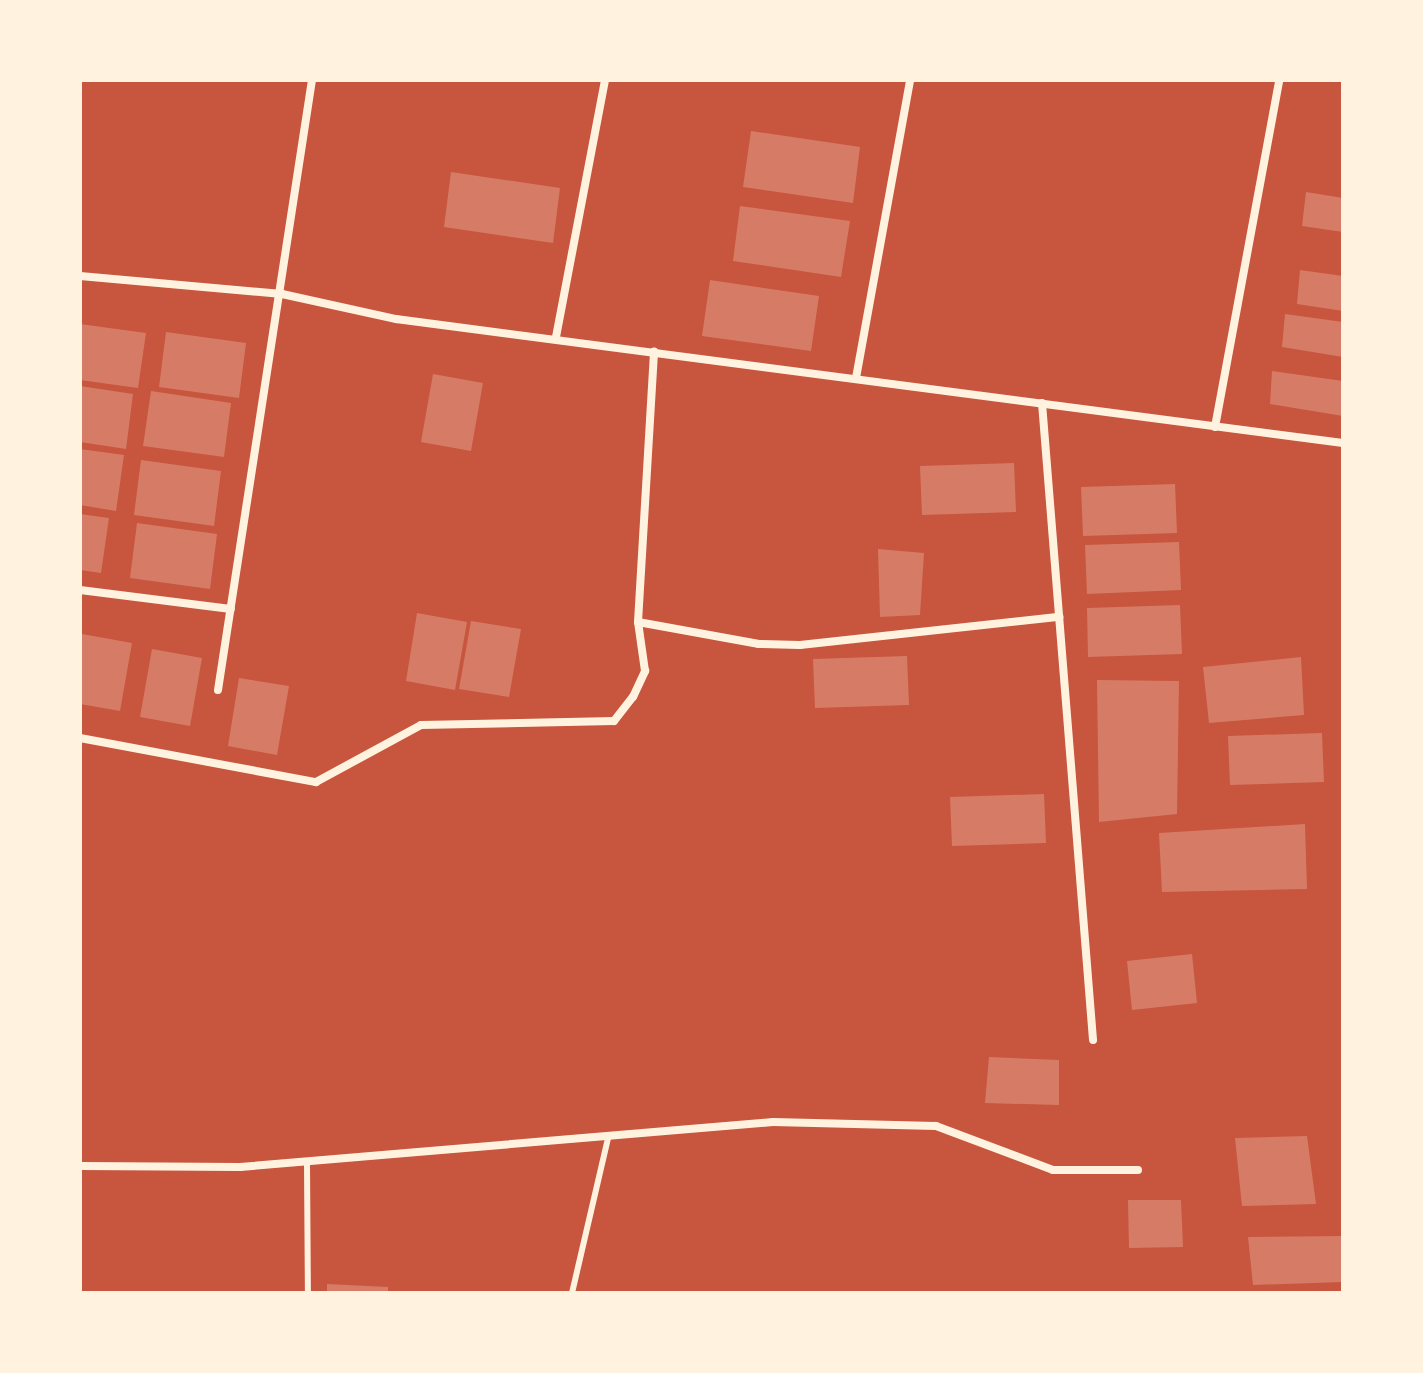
<!DOCTYPE html>
<html>
<head>
<meta charset="utf-8">
<style>
	body { margin:0 }
	#map { position:relative; width:1423px; height:1373px; overflow:hidden; background:#c8553d; font-family:Cabin,sans-serif }
	div>[style] { position:absolute }
	.building>* { inset:0; background:#d67c66 }
	.service>* { height:6px; margin:-3px; padding:0 3px; transform-origin:3px; border-radius:3px; background:#fff3e0 }
	.minor>* { height:8px; margin:-4px; padding:0 4px; transform-origin:4px; border-radius:4px; background:#fff3e0 }
	span { translate:-50% -50%; white-space:nowrap; text-align:center; line-height:1.15; -webkit-text-stroke:6px #fff3e0; paint-order:stroke }
	.frame { position:absolute; inset:0; border:82px solid #fff3e0; pointer-events:none }
</style>
</head>
<body>
<div id="map">
	<div class="building">
		<i style="clip-path:polygon(751px 131px,860px 147px,853px 203px,743px 187px)"></i>
		<i style="clip-path:polygon(451px 172px,560px 188px,553px 243px,444px 227px)"></i>
		<i style="clip-path:polygon(1306px 192px,1343px 198px,1343px 232px,1302px 226px)"></i>
		<i style="clip-path:polygon(740px 206px,850px 221px,841px 277px,733px 261px)"></i>
		<i style="clip-path:polygon(1300px 270px,1343px 276px,1343px 311px,1297px 304px)"></i>
		<i style="clip-path:polygon(710px 280px,819px 296px,811px 351px,702px 336px)"></i>
		<i style="clip-path:polygon(1285px 314px,1343px 322px,1343px 357px,1282px 347px)"></i>
		<i style="clip-path:polygon(80px 324px,146px 333px,138px 388px,80px 380px)"></i>
		<i style="clip-path:polygon(166px 332px,246px 343px,239px 398px,159px 387px)"></i>
		<i style="clip-path:polygon(1272px 371px,1343px 381px,1343px 416px,1270px 404px)"></i>
		<i style="clip-path:polygon(433px 374px,483px 383px,471px 451px,421px 442px)"></i>
		<i style="clip-path:polygon(80px 386px,133px 394px,126px 449px,80px 442px)"></i>
		<i style="clip-path:polygon(151px 391px,231px 403px,224px 457px,143px 446px)"></i>
		<i style="clip-path:polygon(80px 449px,124px 455px,116px 511px,80px 505px)"></i>
		<i style="clip-path:polygon(141px 460px,221px 471px,214px 526px,134px 515px)"></i>
		<i style="clip-path:polygon(1014px 463px,1016px 512px,922px 515px,920px 466px)"></i>
		<i style="clip-path:polygon(1175px 484px,1177px 533px,1083px 536px,1081px 487px)"></i>
		<i style="clip-path:polygon(80px 514px,109px 518px,101px 573px,80px 570px)"></i>
		<i style="clip-path:polygon(137px 523px,217px 534px,210px 589px,130px 578px)"></i>
		<i style="clip-path:polygon(1179px 542px,1181px 590px,1087px 594px,1085px 545px)"></i>
		<i style="clip-path:polygon(878px 549px,924px 553px,920px 615px,880px 617px)"></i>
		<i style="clip-path:polygon(1180px 605px,1182px 654px,1088px 657px,1087px 608px)"></i>
		<i style="clip-path:polygon(417px 613px,467px 622px,455px 690px,406px 681px)"></i>
		<i style="clip-path:polygon(471px 621px,521px 629px,509px 697px,459px 689px)"></i>
		<i style="clip-path:polygon(82px 634px,132px 643px,120px 711px,80px 704px)"></i>
		<i style="clip-path:polygon(152px 649px,202px 658px,190px 726px,140px 717px)"></i>
		<i style="clip-path:polygon(907px 656px,909px 705px,815px 708px,813px 659px)"></i>
		<i style="clip-path:polygon(1301px 657px,1304px 715px,1209px 723px,1203px 667px)"></i>
		<i style="clip-path:polygon(239px 678px,289px 686px,277px 755px,228px 746px)"></i>
		<i style="clip-path:polygon(1097px 680px,1179px 681px,1177px 814px,1099px 822px)"></i>
		<i style="clip-path:polygon(1322px 733px,1324px 782px,1230px 785px,1228px 736px)"></i>
		<i style="clip-path:polygon(1044px 794px,1046px 843px,952px 846px,950px 797px)"></i>
		<i style="clip-path:polygon(1305px 824px,1307px 889px,1162px 892px,1159px 833px)"></i>
		<i style="clip-path:polygon(1192px 954px,1197px 1003px,1132px 1010px,1127px 961px)"></i>
		<i style="clip-path:polygon(989px 1057px,1059px 1060px,1059px 1105px,985px 1103px)"></i>
		<i style="clip-path:polygon(1307px 1136px,1316px 1204px,1242px 1206px,1235px 1138px)"></i>
		<i style="clip-path:polygon(1128px 1200px,1181px 1200px,1183px 1247px,1129px 1248px)"></i>
		<i style="clip-path:polygon(1343px 1236px,1343px 1282px,1253px 1285px,1248px 1237px)"></i>
		<i style="clip-path:polygon(327px 1284px,388px 1287px,388px 1293px,327px 1293px)"></i>
	</div>
	<div class="service">
		<i style="left:307px;top:1163px;width:130px;rotate:89.6deg"></i>
		<i style="left:572px;top:1293px;width:159px;rotate:-76.9deg"></i>
	</div>
	<div class="minor">
		<i style="left:80px;top:276px;width:203px;rotate:5.1deg"></i>
		<i style="left:282px;top:294px;width:117px;rotate:12.4deg"></i>
		<i style="left:396px;top:319px;width:955px;rotate:7.46deg"></i>
		<i style="left:556px;top:337px;width:262px;rotate:-79.2deg"></i>
		<i style="left:856px;top:378px;width:303px;rotate:-79.7deg"></i>
		<i style="left:1042px;top:403px;width:639px;rotate:85.42deg"></i>
		<i style="left:1215px;top:427px;width:353px;rotate:-79.5deg"></i>
		<i style="left:80px;top:590px;width:152px;rotate:7.2deg"></i>
		<i style="left:638px;top:622px;width:123px;rotate:10.3deg"></i>
		<i style="left:759px;top:644px;width:41px;rotate:1.4deg"></i>
		<i style="left:800px;top:645px;width:261px;rotate:-6.2deg"></i>
		<i style="left:218px;top:690px;width:617px;rotate:-81.24deg"></i>
		<i style="left:80px;top:738px;width:240px;rotate:10.6deg"></i>
		<i style="left:316px;top:782px;width:119px;rotate:-28.5deg"></i>
		<i style="left:421px;top:725px;width:193px;rotate:-1.2deg"></i>
		<i style="left:614px;top:721px;width:31px;rotate:-52deg"></i>
		<i style="left:633px;top:697px;width:29px;rotate:-65deg"></i>
		<i style="left:645px;top:671px;width:49px;rotate:-98.1deg"></i>
		<i style="left:638px;top:622px;width:271px;rotate:-86.6deg"></i>
		<i style="left:80px;top:1166px;width:160px;rotate:0.4deg"></i>
		<i style="left:240px;top:1167px;width:535px;rotate:-4.83deg"></i>
		<i style="left:773px;top:1122px;width:163px;rotate:1.4deg"></i>
		<i style="left:936px;top:1126px;width:125px;rotate:20.6deg"></i>
		<i style="left:1053px;top:1170px;width:85px"></i>
	</div>
	<div class="frame"></div>
</div>
</body>
</html>
